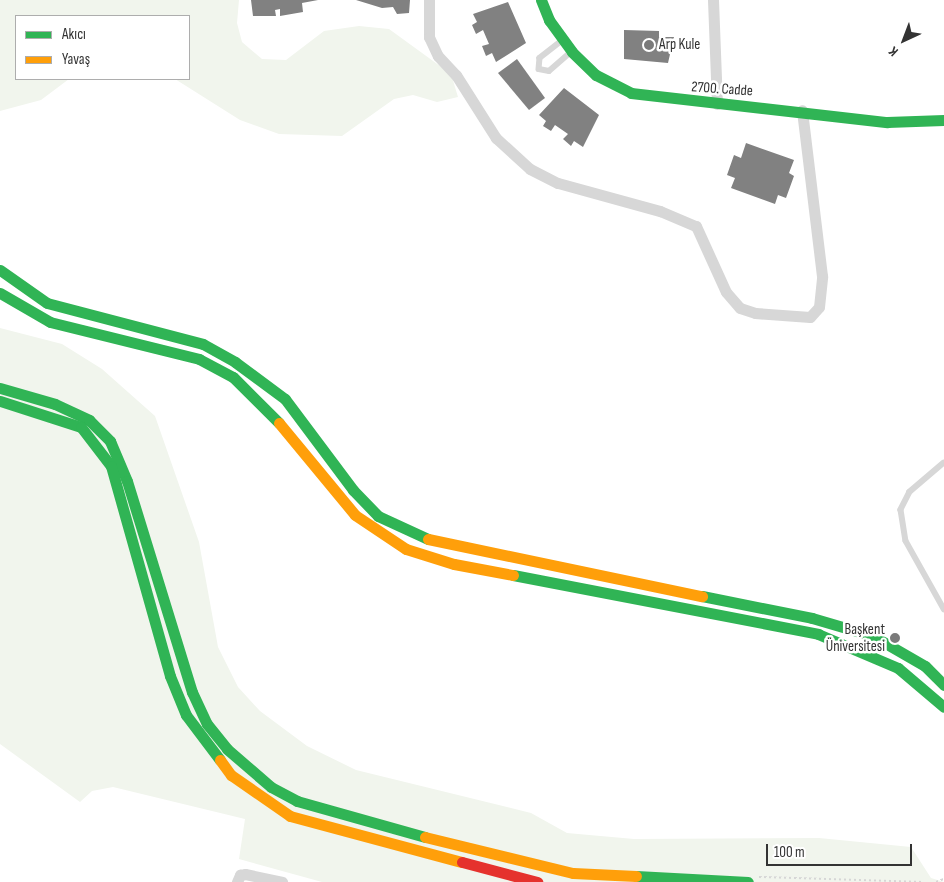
<!DOCTYPE html>
<html>
<head>
<meta charset="utf-8">
<style>
	body { margin:0 }
	#map { position:relative; width:944px; height:882px; overflow:hidden; background:#fff; font-family:"Sofia Sans Condensed",sans-serif }
	div>[style] { position:absolute }
	.green>* { inset:0; background:#f1f5ed }
	.building>* { inset:0; background:#818181 }
	.path>* { height:2px; margin-top:-1px; transform-origin:0; background:repeating-linear-gradient(90deg,#d6d6d6 0 2.5px,transparent 0 5px) }
	.lane>* { height:5.5px; margin:-2.75px; padding:0 2.75px; transform-origin:2.75px; border-radius:2.75px; background:#d7d7d7 }
	.street>* { height:11px; margin:-5.5px; padding:0 5.5px; transform-origin:5.5px; border-radius:5.5px; background:#d7d7d7 }
	.fast>* { height:11px; margin:-5.5px; padding:0 5.5px; transform-origin:5.5px; border-radius:5.5px; background:#30b455 }
	.slow>* { height:11px; margin:-5.5px; padding:0 5.5px; transform-origin:5.5px; border-radius:5.5px; background:#ff9f0a }
	.jam>* { height:11px; margin:-5.5px; padding:0 5.5px; transform-origin:5.5px; border-radius:5.5px; background:#e5322d }
	.dots>* { width:14px; height:14px; translate:-50% -50%; box-sizing:border-box; border:2px solid #fff; border-radius:50% }
	span { translate:-50% -50%; white-space:nowrap; text-align:center; line-height:1.15; -webkit-text-stroke:5px #fff; paint-order:stroke }
	.poi-label { font-size:15px; color:#333 }
	.left { translate:0 -50%; text-align:left }
	.right { translate:-100% -50%; text-align:right }
	.street-label { font-size:15px; color:#333 }
	.legend { position:absolute; left:15px; top:15px; width:175px; height:65px; box-sizing:border-box; background:#fff; border:1px solid #adadad; margin:0; padding:6px 9px; list-style:none; font-size:15px; color:#333 }
	.legend li { display:flex; align-items:center; gap:10px; height:25px }
	.legend b { width:25px; border:1px solid #adadad }
	.north { position:absolute; left:879px; top:15px; width:50px; height:50px; -webkit-text-stroke:4px #fff; paint-order:stroke; rotate:223deg; font-size:14px; font-weight:700; line-height:20px; text-align:center; color:#333 }
	.north::after { content:''; display:block; margin:auto; width:18px; height:22px; background:#333; clip-path:polygon(50% 0,100% 100%,50% 72%,0 100%) }
	.scale { position:absolute; left:766px; top:844px; width:146px; height:22px; box-sizing:border-box; border:2px solid #333; border-top:0; padding-left:6px; font-size:15px; line-height:18px; white-space:nowrap; color:#333; -webkit-text-stroke:4px #fff; paint-order:stroke }
</style>
</head>
<body>
<div id="map">
	<div class="green">
		<i style="clip-path:polygon(0 0,239px 0,237px 23px,242px 42px,262px 59px,286px 60px,324px 31px,359px 26px,389px 29px,451px 74px,458px 97px,437px 102px,413px 95px,394px 99px,342px 136px,279px 134px,240px 120px,175px 79px,189px 79px,189px 16px,16px 16px,16px 79px,69px 79px,41px 100px,0 111px)"></i>
		<i style="clip-path:polygon(0 328px,62px 344px,102px 369px,155px 416px,199px 542px,218px 647px,238px 687px,260px 711px,307px 746px,356px 770px,531px 813px,567px 833px,634px 839px,819px 838px,911px 847px,931px 878px,944px 882px,322px 882px,239px 859px,245px 819px,113px 787px,92px 791px,80px 802px,0 744px)"></i>
	</div>
	<div class="building">
		<i style="clip-path:polygon(251px 0,318px 0,302px 3px,303px 12px,280px 16px,280px 9px,275px 10px,276px 16px,253px 16px)"></i>
		<i style="clip-path:polygon(356px 0,410px 0,409px 13px,397px 14px,393px 7px,382px 8px)"></i>
		<i style="clip-path:polygon(508px 2px,526px 43px,496px 62px,492px 53px,486px 56px,482px 46px,489px 44px,483px 30px,476px 34px,472px 25px,477px 22px,473px 14px)"></i>
		<i style="clip-path:polygon(624px 30px,659px 31px,659px 37px,674px 37px,668px 63px,624px 59px)"></i>
		<i style="clip-path:polygon(517px 59px,545px 98px,529px 110px,498px 73px)"></i>
		<i style="clip-path:polygon(564px 88px,599px 115px,583px 147px,574px 141px,571px 146px,563px 139px,568px 134px,555px 125px,551px 131px,543px 126px,546px 121px,539px 115px)"></i>
		<i style="clip-path:polygon(746px 143px,794px 160px,789px 173px,794px 176px,786px 198px,778px 195px,775px 204px,731px 188px,735px 178px,727px 175px,734px 155px,741px 158px)"></i>
	</div>
	<div class="path">
		<i style="left:759px;top:877px;width:165px;rotate:1.7deg"></i>
		<i style="left:936px;top:882px;width:9px;rotate:-21deg"></i>
	</div>
	<div class="lane">
		<i style="left:562px;top:41px;width:28px;rotate:142deg"></i>
		<i style="left:540px;top:58px;width:11px;rotate:95deg"></i>
		<i style="left:539px;top:69px;width:10px;rotate:11deg"></i>
		<i style="left:549px;top:71px;width:28px;rotate:-41deg"></i>
		<i style="left:944px;top:463px;width:45px;rotate:139.5deg"></i>
		<i style="left:910px;top:492px;width:20px;rotate:117deg"></i>
		<i style="left:901px;top:510px;width:31px;rotate:81deg"></i>
		<i style="left:906px;top:541px;width:78px;rotate:60.8deg"></i>
	</div>
	<div class="street">
		<i style="left:429px;top:0;width:37px;rotate:90deg"></i>
		<i style="left:429px;top:37px;width:21px;rotate:65deg"></i>
		<i style="left:438px;top:56px;width:26px;rotate:47deg"></i>
		<i style="left:456px;top:75px;width:75px;rotate:57.6deg"></i>
		<i style="left:496px;top:138px;width:46px;rotate:42.4deg"></i>
		<i style="left:530px;top:169px;width:31px;rotate:27deg"></i>
		<i style="left:558px;top:183px;width:106px;rotate:15.4deg"></i>
		<i style="left:660px;top:211px;width:39px;rotate:23deg"></i>
		<i style="left:696px;top:226px;width:72px;rotate:65.6deg"></i>
		<i style="left:726px;top:292px;width:21px;rotate:49deg"></i>
		<i style="left:740px;top:308px;width:16px;rotate:18deg"></i>
		<i style="left:755px;top:313px;width:55px;rotate:4.2deg"></i>
		<i style="left:810px;top:317px;width:13px;rotate:-48deg"></i>
		<i style="left:819px;top:307px;width:31px;rotate:-84deg"></i>
		<i style="left:822px;top:276px;width:167px;rotate:-96.9deg"></i>
		<i style="left:713px;top:0;width:104px;rotate:87.8deg"></i>
		<i style="left:237px;top:882px;width:8px;rotate:-67deg"></i>
		<i style="left:240px;top:875px;width:5px;rotate:-11deg"></i>
		<i style="left:245px;top:874px;width:38px;rotate:12deg"></i>
	</div>
	<div class="fast">
		<i style="left:541px;top:0;width:22px;rotate:68deg"></i>
		<i style="left:549px;top:20px;width:39px;rotate:54deg"></i>
		<i style="left:572px;top:52px;width:33px;rotate:44deg"></i>
		<i style="left:596px;top:75px;width:39px;rotate:27deg"></i>
		<i style="left:631px;top:93px;width:258px;rotate:6.5deg"></i>
		<i style="left:887px;top:122px;width:57px;rotate:-2deg"></i>
		<i style="left:0;top:270px;width:57px;rotate:35.1deg"></i>
		<i style="left:47px;top:303px;width:161px;rotate:14.7deg"></i>
		<i style="left:203px;top:344px;width:37px;rotate:29deg"></i>
		<i style="left:235px;top:362px;width:62px;rotate:36.5deg"></i>
		<i style="left:285px;top:399px;width:114px;rotate:53.2deg"></i>
		<i style="left:353px;top:490px;width:36px;rotate:46deg"></i>
		<i style="left:378px;top:516px;width:55px;rotate:24.7deg"></i>
		<i style="left:0;top:293px;width:58px;rotate:30.1deg"></i>
		<i style="left:50px;top:322px;width:154px;rotate:13.9deg"></i>
		<i style="left:199px;top:359px;width:38px;rotate:28deg"></i>
		<i style="left:233px;top:377px;width:65px;rotate:45deg"></i>
		<i style="left:0;top:388px;width:57px;rotate:16.2deg"></i>
		<i style="left:55px;top:404px;width:38px;rotate:25deg"></i>
		<i style="left:89px;top:420px;width:30px;rotate:45deg"></i>
		<i style="left:110px;top:441px;width:43px;rotate:67deg"></i>
		<i style="left:127px;top:481px;width:221px;rotate:72.9deg"></i>
		<i style="left:192px;top:692px;width:35px;rotate:65deg"></i>
		<i style="left:207px;top:724px;width:32px;rotate:51deg"></i>
		<i style="left:227px;top:749px;width:58px;rotate:40.8deg"></i>
		<i style="left:271px;top:787px;width:30px;rotate:28deg"></i>
		<i style="left:297px;top:801px;width:133px;rotate:15.7deg"></i>
		<i style="left:0;top:401px;width:85px;rotate:17.8deg"></i>
		<i style="left:81px;top:427px;width:49px;rotate:52.4deg"></i>
		<i style="left:111px;top:466px;width:218px;rotate:74.3deg"></i>
		<i style="left:170px;top:676px;width:42px;rotate:67.7deg"></i>
		<i style="left:186px;top:715px;width:56px;rotate:52.9deg"></i>
		<i style="left:513px;top:575px;width:311px;rotate:10.9deg"></i>
		<i style="left:818px;top:634px;width:87px;rotate:23deg"></i>
		<i style="left:898px;top:668px;width:60px;rotate:40.3deg"></i>
		<i style="left:702px;top:596px;width:112px;rotate:11.3deg"></i>
		<i style="left:812px;top:618px;width:64px;rotate:16.4deg"></i>
		<i style="left:873px;top:636px;width:60px;rotate:30deg"></i>
		<i style="left:925px;top:666px;width:27px;rotate:45deg"></i>
		<i style="left:636px;top:876px;width:112px;rotate:3.1deg"></i>
	</div>
	<div class="slow">
		<i style="left:279px;top:423px;width:119px;rotate:50.4deg"></i>
		<i style="left:355px;top:515px;width:61px;rotate:33.7deg"></i>
		<i style="left:406px;top:549px;width:50px;rotate:17.4deg"></i>
		<i style="left:454px;top:564px;width:60px;rotate:10.6deg"></i>
		<i style="left:428px;top:539px;width:280px;rotate:11.8deg"></i>
		<i style="left:220px;top:760px;width:19px;rotate:54deg"></i>
		<i style="left:231px;top:775px;width:72px;rotate:34.8deg"></i>
		<i style="left:290px;top:816px;width:178px;rotate:15deg"></i>
		<i style="left:425px;top:837px;width:152px;rotate:13.7deg"></i>
		<i style="left:573px;top:873px;width:63px;rotate:2.7deg"></i>
	</div>
	<div class="jam">
		<i style="left:462px;top:862px;width:78px;rotate:14.9deg"></i>
	</div>
	<div class="dots">
		<i style="left:649px;top:45px;background:#7a7a7a"></i>
		<i style="left:895px;top:638px;background:#7a7a7a"></i>
	</div>
	<div class="poi-label">
		<span class="left" style="left:659px;top:45px">Arp Kule</span>
		<span class="right" style="left:885px;top:638px">Başkent<br>Üniversitesi</span>
	</div>
	<div class="street-label">
		<span style="left:722px;top:89px;rotate:4deg">2700. Cadde</span>
	</div>
	<ul class="legend">
	<li><b style="height:6px;background:#30b455"></b>Akıcı</li>
	<li><b style="height:6px;background:#ff9f0a"></b>Yavaş</li>
	</ul>
	<div class="north">K</div>
	<div class="scale">100 m</div>
</div>
</body>
</html>
